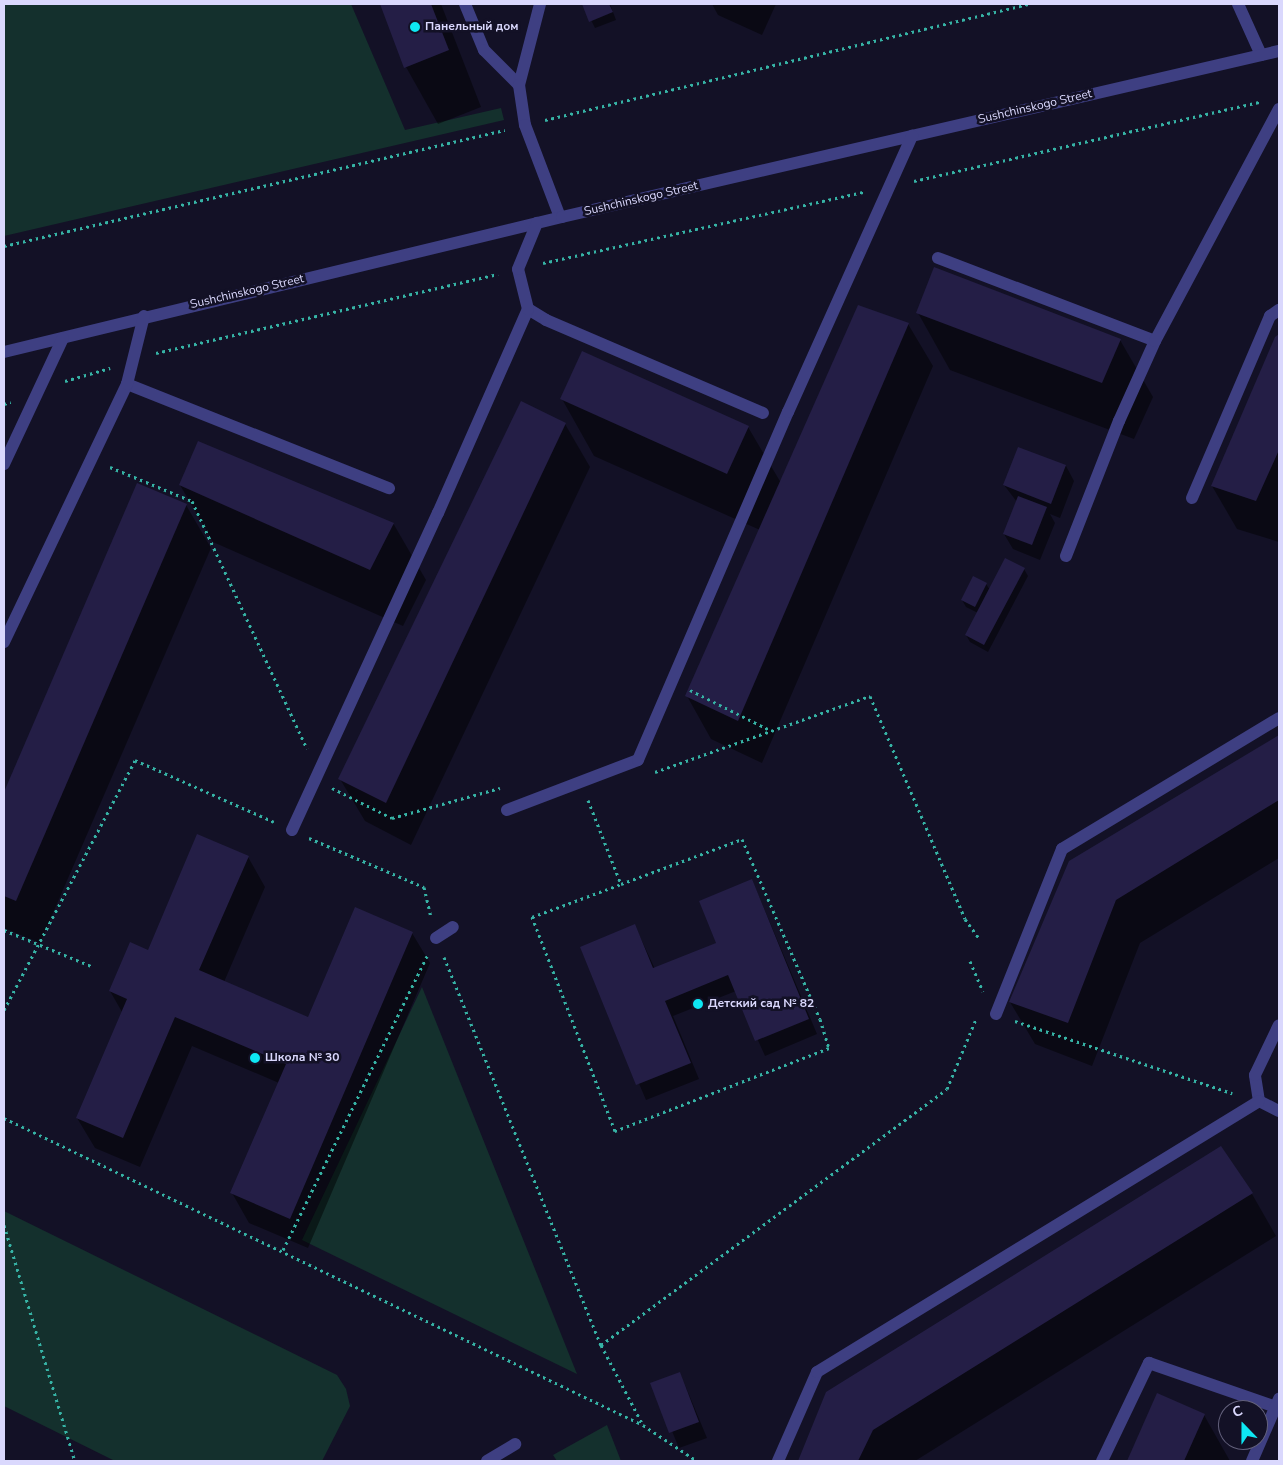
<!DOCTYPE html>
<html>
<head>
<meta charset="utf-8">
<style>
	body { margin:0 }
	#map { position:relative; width:1283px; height:1465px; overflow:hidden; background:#131126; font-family:"Nunito Sans",sans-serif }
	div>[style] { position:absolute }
	.green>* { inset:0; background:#14302d }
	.shadow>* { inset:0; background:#0007 }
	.building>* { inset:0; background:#241e46 }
	.path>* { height:3px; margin-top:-1.5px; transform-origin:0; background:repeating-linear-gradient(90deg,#36b3a5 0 2.5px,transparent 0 6.5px) }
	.minor>* { height:12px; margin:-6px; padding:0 6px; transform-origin:6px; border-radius:6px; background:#3e3f82 }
	.dots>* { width:14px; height:14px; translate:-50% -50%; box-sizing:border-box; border:2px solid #131126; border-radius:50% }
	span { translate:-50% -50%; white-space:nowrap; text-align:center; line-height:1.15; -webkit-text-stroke:5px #131126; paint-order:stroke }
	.poi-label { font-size:12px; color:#dad8fd; font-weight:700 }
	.left { translate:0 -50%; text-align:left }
	.street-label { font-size:12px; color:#dad8fd }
	.frame { position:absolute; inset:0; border:5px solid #dad8fd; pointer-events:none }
	.north { position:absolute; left:1218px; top:1400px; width:50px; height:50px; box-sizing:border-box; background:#131126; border:1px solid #63617c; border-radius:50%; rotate:338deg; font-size:14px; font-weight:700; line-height:20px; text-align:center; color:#dad8fd }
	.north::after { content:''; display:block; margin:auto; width:18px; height:22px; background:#0ee7f3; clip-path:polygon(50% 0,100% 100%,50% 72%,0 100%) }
</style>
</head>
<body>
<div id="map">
	<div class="green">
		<i style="clip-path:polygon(4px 4px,351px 4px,405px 130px,501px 108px,504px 120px,4px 236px)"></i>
		<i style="clip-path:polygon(422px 987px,577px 1374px,302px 1240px)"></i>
		<i style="clip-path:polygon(4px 1211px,337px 1375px,346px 1389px,350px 1406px,322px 1461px,115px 1461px,4px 1406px)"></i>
		<i style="clip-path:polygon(607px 1425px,621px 1461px,557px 1461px,553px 1455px)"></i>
	</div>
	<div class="shadow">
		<i style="clip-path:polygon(382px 4px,441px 4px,481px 107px,438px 124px,406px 67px)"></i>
		<i style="clip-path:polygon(583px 4px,610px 4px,616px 20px,595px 28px)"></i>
		<i style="clip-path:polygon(712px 4px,776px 4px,762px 35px,718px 15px)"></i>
		<i style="clip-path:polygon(918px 313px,1120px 340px,1153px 397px,1134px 439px,950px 370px)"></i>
		<i style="clip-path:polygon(908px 324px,933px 366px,762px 763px,711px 739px,687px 696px,760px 530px,594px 456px,562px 399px,748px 427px,781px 483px)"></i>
		<i style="clip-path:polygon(1279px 336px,1279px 542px,1237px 529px,1212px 486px)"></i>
		<i style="clip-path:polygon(522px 403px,565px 424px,590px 467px,411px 845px,365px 821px,340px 779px)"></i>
		<i style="clip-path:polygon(1066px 466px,1074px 481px,1060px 518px,1050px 514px,1055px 523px,1040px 560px,1013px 549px,1004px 534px,1017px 502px,1004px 485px)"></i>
		<i style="clip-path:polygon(138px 484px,186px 505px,211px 548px,40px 943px,4px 928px,4px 796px)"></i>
		<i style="clip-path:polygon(180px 485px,393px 523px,426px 580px,403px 626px,213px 542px)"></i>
		<i style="clip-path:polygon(1024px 569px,1028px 576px,988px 652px,970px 642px,966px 635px,978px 613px,966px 607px,962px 600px,986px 584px,990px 590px)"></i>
		<i style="clip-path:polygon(1279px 736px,1279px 858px,1140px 943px,1092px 1066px,1035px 1044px,1010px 1002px,1070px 862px)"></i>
		<i style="clip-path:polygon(248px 857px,265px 887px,224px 982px,309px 1018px,412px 933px,430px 963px,308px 1248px,249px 1223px,232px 1193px,279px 1083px,192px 1046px,140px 1167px,95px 1148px,77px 1118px,122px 1012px,110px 991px)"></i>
		<i style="clip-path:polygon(752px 880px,817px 1034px,765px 1056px,736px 991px,673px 1016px,699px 1079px,646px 1100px,581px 948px,635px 926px,655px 969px,717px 943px)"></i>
		<i style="clip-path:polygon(1252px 1194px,1276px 1236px,915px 1461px,799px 1461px,827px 1393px)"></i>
		<i style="clip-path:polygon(680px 1373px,707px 1438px,679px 1448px,652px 1383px)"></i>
		<i style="clip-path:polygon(1158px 1395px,1204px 1415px,1230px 1461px,1129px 1461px)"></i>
	</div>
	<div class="building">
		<i style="clip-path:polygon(380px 4px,431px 4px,449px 50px,404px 68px)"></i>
		<i style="clip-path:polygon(582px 4px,609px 4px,613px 12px,589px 22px)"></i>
		<i style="clip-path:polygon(934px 267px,1121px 339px,1102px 383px,916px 313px)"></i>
		<i style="clip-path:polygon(858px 305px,909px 323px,738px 721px,685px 696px)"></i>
		<i style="clip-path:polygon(1279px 334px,1279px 450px,1256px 501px,1211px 486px,1275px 337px)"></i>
		<i style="clip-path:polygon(582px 351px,749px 426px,727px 474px,560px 399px)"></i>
		<i style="clip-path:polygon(521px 401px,566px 423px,386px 803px,338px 779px)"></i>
		<i style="clip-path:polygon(198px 441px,394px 523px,370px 570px,179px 485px)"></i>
		<i style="clip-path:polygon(1018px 447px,1066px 465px,1051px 504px,1003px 485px)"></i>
		<i style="clip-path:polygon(137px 483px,187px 504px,16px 901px,4px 896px,4px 792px)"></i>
		<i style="clip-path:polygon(1018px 496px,1047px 507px,1032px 545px,1003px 534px)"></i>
		<i style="clip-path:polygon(1005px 558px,1025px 568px,984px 645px,965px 635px)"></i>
		<i style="clip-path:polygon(973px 576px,987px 583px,975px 607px,961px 600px)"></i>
		<i style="clip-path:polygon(1279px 735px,1279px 800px,1116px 900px,1068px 1023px,1009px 1002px,1069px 861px)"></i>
		<i style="clip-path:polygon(197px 834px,249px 856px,199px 970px,308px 1017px,355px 907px,413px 932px,290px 1219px,230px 1193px,286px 1064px,175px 1017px,123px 1138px,76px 1118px,127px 999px,109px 991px,130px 942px,148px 950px)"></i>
		<i style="clip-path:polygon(752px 879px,809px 1019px,755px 1041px,728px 975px,665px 1001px,691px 1063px,636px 1085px,580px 947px,635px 924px,653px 968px,716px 943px,699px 901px)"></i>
		<i style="clip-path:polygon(1221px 1146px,1253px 1193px,873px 1430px,858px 1461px,798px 1461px,826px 1392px)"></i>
		<i style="clip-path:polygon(680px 1372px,699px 1422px,669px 1433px,650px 1383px)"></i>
		<i style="clip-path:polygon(1157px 1393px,1205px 1414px,1184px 1461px,1127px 1461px)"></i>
	</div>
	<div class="path">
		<i style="left:545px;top:120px;width:497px;rotate:-13.5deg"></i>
		<i style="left:914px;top:181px;width:354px;rotate:-12.9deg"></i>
		<i style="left:4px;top:246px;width:514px;rotate:-13.04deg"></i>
		<i style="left:543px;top:263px;width:329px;rotate:-12.5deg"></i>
		<i style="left:156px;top:353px;width:351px;rotate:-13deg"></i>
		<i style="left:65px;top:381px;width:47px;rotate:-16.1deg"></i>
		<i style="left:4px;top:404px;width:7px;rotate:-16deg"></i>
		<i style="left:110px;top:467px;width:89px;rotate:22.5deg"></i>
		<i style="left:192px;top:501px;width:273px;rotate:65.1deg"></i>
		<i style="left:690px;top:690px;width:89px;rotate:26.6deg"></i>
		<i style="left:655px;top:772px;width:228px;rotate:-19.5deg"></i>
		<i style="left:870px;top:696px;width:242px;rotate:66.9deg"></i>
		<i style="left:965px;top:919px;width:24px;rotate:54deg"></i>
		<i style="left:332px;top:788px;width:67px;rotate:26.6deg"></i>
		<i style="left:392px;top:818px;width:112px;rotate:-15.5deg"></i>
		<i style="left:588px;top:800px;width:90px;rotate:68.6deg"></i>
		<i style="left:621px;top:884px;width:129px;rotate:-20.4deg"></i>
		<i style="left:742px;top:839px;width:196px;rotate:66.6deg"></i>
		<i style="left:820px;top:1019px;width:30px;rotate:73deg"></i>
		<i style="left:829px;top:1048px;width:230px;rotate:158.8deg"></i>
		<i style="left:615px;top:1131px;width:230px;rotate:-111.2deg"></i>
		<i style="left:532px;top:917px;width:95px;rotate:-20.3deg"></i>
		<i style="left:309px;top:838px;width:125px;rotate:23.1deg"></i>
		<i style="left:424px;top:887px;width:32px;rotate:77deg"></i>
		<i style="left:4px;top:930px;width:94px;rotate:22.5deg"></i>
		<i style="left:444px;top:957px;width:419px;rotate:68deg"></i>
		<i style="left:601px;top:1345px;width:90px;rotate:62.3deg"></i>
		<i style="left:970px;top:961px;width:33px;rotate:67deg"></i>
		<i style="left:4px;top:1010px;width:282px;rotate:-62.3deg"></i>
		<i style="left:135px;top:760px;width:152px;rotate:24deg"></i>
		<i style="left:1015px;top:1021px;width:229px;rotate:18.4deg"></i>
		<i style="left:4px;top:1118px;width:709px;rotate:25.66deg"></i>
		<i style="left:643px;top:1425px;width:65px;rotate:33.7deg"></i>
		<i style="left:4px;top:1225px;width:246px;rotate:73.3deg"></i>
		<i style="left:283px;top:1250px;width:330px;rotate:-63.9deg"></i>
		<i style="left:601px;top:1345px;width:430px;rotate:-36.5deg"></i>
		<i style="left:947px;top:1089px;width:76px;rotate:-67.5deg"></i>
	</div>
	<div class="minor">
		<i style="left:465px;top:4px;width:50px;rotate:67.6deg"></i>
		<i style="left:484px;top:50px;width:49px;rotate:45deg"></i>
		<i style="left:540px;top:4px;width:84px;rotate:104.5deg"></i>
		<i style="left:519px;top:85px;width:40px;rotate:81.5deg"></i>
		<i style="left:525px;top:125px;width:98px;rotate:69.2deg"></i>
		<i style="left:1238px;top:4px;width:56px;rotate:65.7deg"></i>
		<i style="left:938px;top:258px;width:232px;rotate:20.9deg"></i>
		<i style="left:528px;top:309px;width:21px;rotate:31deg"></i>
		<i style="left:546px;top:320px;width:236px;rotate:23.2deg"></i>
		<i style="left:4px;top:352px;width:574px;rotate:-13.6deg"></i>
		<i style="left:562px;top:217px;width:736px;rotate:-13.04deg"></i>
		<i style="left:127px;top:384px;width:282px;rotate:21.7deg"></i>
		<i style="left:4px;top:464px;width:139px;rotate:-64.9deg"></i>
		<i style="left:1192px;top:498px;width:198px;rotate:-66.8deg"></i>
		<i style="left:1270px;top:316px;width:11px;rotate:-34deg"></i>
		<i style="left:1066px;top:556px;width:145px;rotate:-68.6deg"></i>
		<i style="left:1119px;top:421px;width:88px;rotate:-65.8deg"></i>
		<i style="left:1155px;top:341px;width:263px;rotate:-61.9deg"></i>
		<i style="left:4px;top:642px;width:286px;rotate:-64.5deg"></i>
		<i style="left:127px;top:384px;width:70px;rotate:-76deg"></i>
		<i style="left:507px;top:810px;width:140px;rotate:-20.9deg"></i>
		<i style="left:638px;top:760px;width:379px;rotate:-66.7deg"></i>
		<i style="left:788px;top:412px;width:303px;rotate:-65.8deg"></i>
		<i style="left:292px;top:830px;width:349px;rotate:-65.3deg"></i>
		<i style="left:438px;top:513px;width:223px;rotate:-66.2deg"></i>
		<i style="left:528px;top:309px;width:41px;rotate:-104deg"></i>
		<i style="left:518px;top:269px;width:50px;rotate:-67.6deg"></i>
		<i style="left:436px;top:938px;width:20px;rotate:-33deg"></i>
		<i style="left:996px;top:1014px;width:178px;rotate:-68.2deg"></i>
		<i style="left:1062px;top:849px;width:253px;rotate:-31.1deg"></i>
		<i style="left:1259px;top:1101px;width:26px;rotate:-99deg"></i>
		<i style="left:1255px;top:1075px;width:55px;rotate:-64.4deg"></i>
		<i style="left:1259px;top:1101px;width:22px;rotate:27deg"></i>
		<i style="left:487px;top:1461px;width:33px;rotate:-31deg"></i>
		<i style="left:778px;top:1461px;width:97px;rotate:-66.3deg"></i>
		<i style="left:817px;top:1372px;width:518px;rotate:-31.51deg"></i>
		<i style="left:1102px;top:1461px;width:109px;rotate:-64.4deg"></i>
		<i style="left:1149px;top:1363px;width:134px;rotate:19.1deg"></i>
		<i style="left:1252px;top:1461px;width:68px;rotate:-66.5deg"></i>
	</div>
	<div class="dots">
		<i style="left:415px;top:27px;background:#0ee7f3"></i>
		<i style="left:698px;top:1004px;background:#0ee7f3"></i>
		<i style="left:255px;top:1058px;background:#0ee7f3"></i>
	</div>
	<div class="poi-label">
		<span class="left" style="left:425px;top:27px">Панельный дом</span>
		<span class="left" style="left:708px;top:1004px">Детский сад № 82</span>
		<span class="left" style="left:265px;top:1058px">Школа № 30</span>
	</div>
	<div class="street-label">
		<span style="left:1035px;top:107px;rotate:-13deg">Sushchinskogo Street</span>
		<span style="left:641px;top:199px;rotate:-13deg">Sushchinskogo Street</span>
		<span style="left:247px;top:292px;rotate:-13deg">Sushchinskogo Street</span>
	</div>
	<div class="frame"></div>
	<div class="north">С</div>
</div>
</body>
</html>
